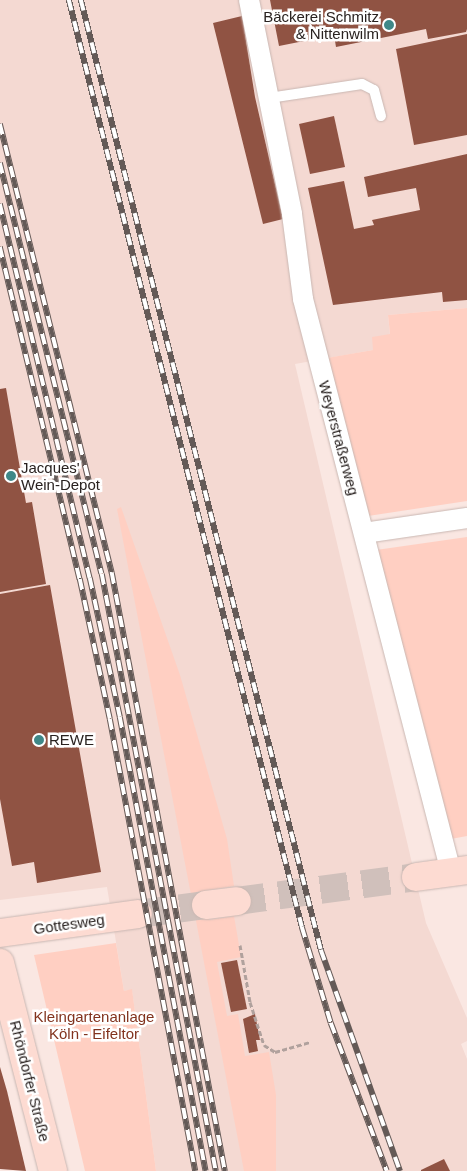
<!DOCTYPE html>
<html>
<head>
<meta charset="utf-8">
<style>
	body { margin:0 }
	#map { position:relative; width:467px; height:1171px; overflow:hidden; background:#fae7e2; font-family:Helvetica,sans-serif }
	div>[style] { position:absolute }
	.built>* { inset:0; background:#f4d9d2 }
	.green>* { inset:0; background:#ffcfc2 }
	.building>* { inset:0; background:#905343 }
	.secondary-tunnel>* { height:28px; margin-top:-14px; transform-origin:0; background:repeating-linear-gradient(90deg,#d0c0bb 0 28px,transparent 0 42px) }
	.path>* { height:3px; margin-top:-1.5px; transform-origin:0; background:repeating-linear-gradient(90deg,#b0a19d 0 5px,transparent 0 7.5px) }
	.roads { filter:drop-shadow(0 0 1px #c9b7b2) drop-shadow(0 0 1px #c9b7b2) }
	.lane>* { height:10px; margin:-5px; padding:0 5px; transform-origin:5px; border-radius:5px; background:#fff }
	.street>* { height:20px; margin:-10px; padding:0 10px; transform-origin:10px; border-radius:10px; background:#fff }
	.secondary>* { height:28px; margin:-14px; padding:0 14px; transform-origin:14px; border-radius:14px; background:#fddbd2 }
	.rail>* { height:5.5px; margin-top:-2.75px; transform-origin:0; background:repeating-linear-gradient(90deg,#fff 0 11px,#645a57 0 22px); box-sizing:border-box; border-block:1px solid #645a57 }
	.dots>* { width:14px; height:14px; translate:-50% -50%; box-sizing:border-box; border:2px solid #fff; border-radius:50% }
	span { translate:-50% -50%; white-space:nowrap; text-align:center; line-height:1.15; -webkit-text-stroke:5px #fff; paint-order:stroke }
	.poi-label { font-size:15px; color:#292220 }
	.right { translate:-100% -50%; text-align:right }
	.left { translate:0 -50%; text-align:left }
	.street-label { font-size:15px; color:#292220 }
	.park-label { font-size:15px; color:#82331e }
</style>
</head>
<body>
<div id="map">
	<div class="built">
		<i style="clip-path:polygon(0 0,467px 0,467px 308px,388px 315px,390px 335px,373px 350px,295px 364px,426px 923px,467px 1018px,467px 1041px,461px 1044px,467px 1059px,467px 1171px,156px 1171px,132px 990px,124px 991px,107px 887px,0 900px)"></i>
	</div>
	<div class="green">
		<i style="clip-path:polygon(467px 308px,467px 501px,368px 516px,327px 358px,373px 350px,372px 337px,390px 334px,388px 315px)"></i>
		<i style="clip-path:polygon(121px 507px,180px 675px,227px 839px,234px 886px,203px 891px,209px 920px,234px 916px,241px 957px,217px 962px,227px 1016px,238px 1014px,245px 1056px,269px 1052px,276px 1095px,276px 1171px,244px 1171px,117px 509px)"></i>
		<i style="clip-path:polygon(467px 537px,467px 836px,451px 839px,376px 550px)"></i>
		<i style="clip-path:polygon(116px 943px,124px 991px,132px 989px,156px 1171px,85px 1171px,34px 955px)"></i>
	</div>
	<div class="building">
		<i style="clip-path:polygon(270px 0,467px 0,467px 29px,466px 32px,428px 39px,426px 29px,336px 47px,334px 35px,279px 46px)"></i>
		<i style="clip-path:polygon(242px 16px,255px 97px,283px 219px,263px 224px,213px 23px)"></i>
		<i style="clip-path:polygon(467px 34px,467px 135px,414px 145px,396px 49px)"></i>
		<i style="clip-path:polygon(334px 116px,345px 167px,310px 174px,299px 124px)"></i>
		<i style="clip-path:polygon(467px 154px,467px 300px,443px 302px,442px 292px,333px 305px,308px 188px,344px 181px,354px 229px,374px 225px,372px 220px,420px 210px,416px 188px,368px 197px,364px 177px)"></i>
		<i style="clip-path:polygon(6px 388px,26px 503px,32px 502px,46px 584px,0 592px,0 389px)"></i>
		<i style="clip-path:polygon(50px 585px,101px 872px,37px 883px,34px 862px,12px 866px,0 799px,0 594px)"></i>
		<i style="clip-path:polygon(237px 960px,247px 1009px,231px 1012px,221px 963px)"></i>
		<i style="clip-path:polygon(255px 1014px,260px 1040px,256px 1040px,258px 1051px,249px 1053px,243px 1019px)"></i>
		<i style="clip-path:polygon(0 1067px,7px 1091px,26px 1171px,0 1169px)"></i>
		<i style="clip-path:polygon(444px 1159px,450px 1171px,421px 1171px,421px 1170px)"></i>
	</div>
	<div class="secondary-tunnel">
		<i style="left:237px;top:901px;width:181px;rotate:-7.6deg"></i>
		<i style="left:138px;top:914px;width:69px;rotate:-7.5deg"></i>
	</div>
	<div class="path">
		<i style="left:240px;top:945px;width:58px;rotate:80deg"></i>
		<i style="left:250px;top:1002px;width:45px;rotate:72deg"></i>
		<i style="left:264px;top:1045px;width:13px;rotate:32deg"></i>
		<i style="left:275px;top:1052px;width:36px;rotate:-16deg"></i>
	</div>
	<div class="roads">
		<div class="lane">
			<i style="left:269px;top:98px;width:94px;rotate:-8.6deg"></i>
			<i style="left:362px;top:84px;width:13px;rotate:27deg"></i>
			<i style="left:374px;top:90px;width:27px;rotate:75deg"></i>
		</div>
		<div class="street">
			<i style="left:249px;top:0;width:218px;rotate:78.6deg"></i>
			<i style="left:292px;top:214px;width:86px;rotate:82.6deg"></i>
			<i style="left:303px;top:299px;width:592px;rotate:75.52deg"></i>
			<i style="left:364px;top:533px;width:104px;rotate:-8.3deg"></i>
		</div>
		<div class="secondary">
			<i style="left:416px;top:877px;width:51px;rotate:-7.8deg"></i>
			<i style="left:206px;top:905px;width:31px;rotate:-7deg"></i>
			<i style="left:0;top:933px;width:139px;rotate:-7.8deg"></i>
			<i style="left:0;top:963px;width:215px;rotate:75.7deg"></i>
		</div>
	</div>
	<div class="rail">
		<i style="left:69px;top:0;width:956px;rotate:75.89deg"></i>
		<i style="left:302px;top:927px;width:100px;rotate:73.2deg"></i>
		<i style="left:331px;top:1023px;width:158px;rotate:69.3deg"></i>
		<i style="left:81px;top:0;width:980px;rotate:75.82deg"></i>
		<i style="left:321px;top:950px;width:235px;rotate:70.3deg"></i>
		<i style="left:0;top:124px;width:463px;rotate:76deg"></i>
		<i style="left:112px;top:573px;width:609px;rotate:79.3deg"></i>
		<i style="left:0;top:163px;width:423px;rotate:76.1deg"></i>
		<i style="left:102px;top:574px;width:608px;rotate:79.19deg"></i>
		<i style="left:0;top:204px;width:385px;rotate:76.5deg"></i>
		<i style="left:90px;top:578px;width:142px;rotate:77.8deg"></i>
		<i style="left:120px;top:717px;width:462px;rotate:79.3deg"></i>
		<i style="left:0;top:247px;width:342px;rotate:76.5deg"></i>
		<i style="left:80px;top:579px;width:143px;rotate:77.9deg"></i>
		<i style="left:110px;top:719px;width:460px;rotate:79.3deg"></i>
	</div>
	<div class="dots">
		<i style="left:389px;top:25px;background:#3f8888"></i>
		<i style="left:11px;top:476px;background:#3f8888"></i>
		<i style="left:39px;top:740px;background:#3f8888"></i>
	</div>
	<div class="poi-label">
		<span class="right" style="left:379px;top:25px">Bäckerei Schmitz<br>&amp; Nittenwilm</span>
		<span class="left" style="left:21px;top:476px">Jacques'<br>Wein-Depot</span>
		<span class="left" style="left:49px;top:740px">REWE</span>
	</div>
	<div class="street-label">
		<span style="left:339px;top:438px;rotate:75deg">Weyerstraßerweg</span>
		<span style="left:69px;top:924px;rotate:-8deg">Gottesweg</span>
		<span style="left:30px;top:1081px;rotate:76deg">Rhöndorfer Straße</span>
	</div>
	<div class="park-label">
		<span style="left:94px;top:1025px">Kleingartenanlage<br>Köln - Eifeltor</span>
	</div>
</div>
</body>
</html>
